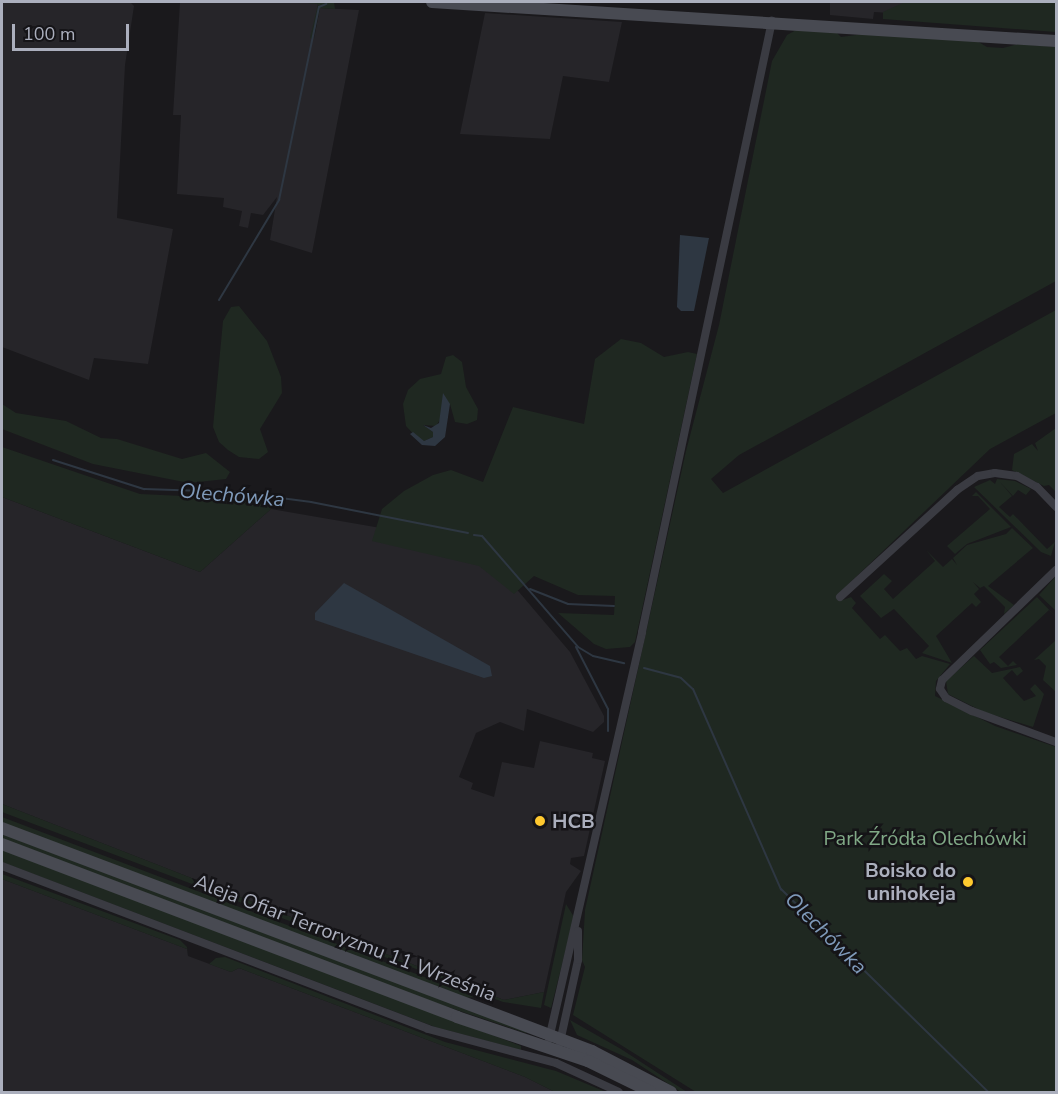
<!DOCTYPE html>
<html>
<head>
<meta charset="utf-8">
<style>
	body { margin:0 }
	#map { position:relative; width:1058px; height:1094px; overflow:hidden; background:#1a191c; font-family:"Nunito Sans",sans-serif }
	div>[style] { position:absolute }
	.built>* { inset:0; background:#262529 }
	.green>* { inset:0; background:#1f2821 }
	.water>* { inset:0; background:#2e3742 }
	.stream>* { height:2px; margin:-1px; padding:0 1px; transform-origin:1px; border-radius:1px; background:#2e3742 }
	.street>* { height:8px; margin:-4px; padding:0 4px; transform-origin:4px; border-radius:4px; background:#3a3b42 }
	.secondary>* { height:12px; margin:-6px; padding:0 6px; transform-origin:6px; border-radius:6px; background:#484a52 }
	.dots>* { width:16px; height:16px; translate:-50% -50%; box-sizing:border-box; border:3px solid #151417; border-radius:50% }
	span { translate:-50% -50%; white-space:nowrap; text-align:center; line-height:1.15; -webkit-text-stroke:5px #151417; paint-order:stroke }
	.poi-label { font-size:20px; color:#abafbd; font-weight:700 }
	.left { translate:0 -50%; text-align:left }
	.right { translate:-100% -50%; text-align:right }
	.park-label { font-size:20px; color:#80a986 }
	.street-label { font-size:20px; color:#abafbd }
	.water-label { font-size:21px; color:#7f9aba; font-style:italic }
	.frame { position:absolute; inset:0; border:3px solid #abafbd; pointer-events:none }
	.scale { position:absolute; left:12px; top:24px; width:117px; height:27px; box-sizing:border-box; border:3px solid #abafbd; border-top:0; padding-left:8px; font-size:18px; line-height:21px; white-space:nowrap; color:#abafbd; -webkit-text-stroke:4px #151417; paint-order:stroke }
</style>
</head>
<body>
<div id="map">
	<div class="built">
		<i style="clip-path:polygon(2px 2px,130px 2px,134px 6px,125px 65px,117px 218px,173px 229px,148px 364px,94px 358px,89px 380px,2px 347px)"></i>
		<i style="clip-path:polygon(180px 2px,318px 3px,314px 39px,320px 8px,359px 10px,312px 253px,270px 240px,277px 197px,263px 215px,251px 213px,248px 228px,239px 226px,242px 211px,223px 207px,224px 198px,177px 194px,181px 115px,173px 115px)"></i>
		<i style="clip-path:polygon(830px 2px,913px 2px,891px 13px,874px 12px,873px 19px,830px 15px)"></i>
		<i style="clip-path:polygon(485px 13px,622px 22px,609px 82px,563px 76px,550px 139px,460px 134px)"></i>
		<i style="clip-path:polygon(2px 497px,200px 572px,271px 509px,479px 545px,570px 652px,604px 716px,604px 722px,593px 732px,527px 709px,524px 731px,500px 722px,476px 733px,459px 777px,473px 783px,471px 789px,494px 797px,502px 762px,534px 768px,540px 741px,593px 753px,592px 758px,605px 761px,584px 856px,571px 858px,570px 864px,581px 871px,566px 892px,544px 992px,504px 1000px,2px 804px)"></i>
		<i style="clip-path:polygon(2px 879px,187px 949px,188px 956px,231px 972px,239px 968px,525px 1077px,555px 1092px,2px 1092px)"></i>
	</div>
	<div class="green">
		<i style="clip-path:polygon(334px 2px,335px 9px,320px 8px,313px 39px,310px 38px,318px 4px,308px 3px)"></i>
		<i style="clip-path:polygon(905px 2px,1056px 2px,1056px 32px,883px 19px,883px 12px)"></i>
		<i style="clip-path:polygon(798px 29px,837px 33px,841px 37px,871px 33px,975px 40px,987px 47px,1003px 48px,1018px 44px,1056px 47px,1056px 281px,739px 455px,711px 479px,723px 493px,1056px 310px,1056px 413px,990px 449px,838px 594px,843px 600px,851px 597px,856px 603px,852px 608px,880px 639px,885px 635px,900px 651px,907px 648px,916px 659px,922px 656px,950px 664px,936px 681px,935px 696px,995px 726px,1056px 747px,1056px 1092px,696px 1092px,573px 1015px,585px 967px,582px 960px,585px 910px,686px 451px,719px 325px,772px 61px,787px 35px)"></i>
		<i style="clip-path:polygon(239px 306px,267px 341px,281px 377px,282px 393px,260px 429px,268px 452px,259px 459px,239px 457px,228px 450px,219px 442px,213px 427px,223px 321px,231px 307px)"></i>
		<i style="clip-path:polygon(621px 339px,641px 343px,664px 357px,688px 352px,697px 354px,635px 642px,630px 647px,606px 649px,594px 644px,558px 613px,614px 615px,615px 596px,578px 595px,534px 576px,514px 594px,479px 566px,372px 541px,382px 509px,404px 491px,433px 475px,451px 470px,483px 482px,513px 407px,584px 424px,595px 359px)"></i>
		<i style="clip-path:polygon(453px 355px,462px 362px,466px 387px,478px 409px,477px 420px,467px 424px,455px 422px,450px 404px,436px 426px,423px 425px,433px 432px,433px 437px,424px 441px,417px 438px,406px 426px,403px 404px,408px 390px,420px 379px,441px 374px,446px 357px)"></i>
		<i style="clip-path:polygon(2px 404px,16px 413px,66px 421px,101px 438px,117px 439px,182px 459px,206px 453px,230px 472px,226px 479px,189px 483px,93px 464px,2px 429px)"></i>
		<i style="clip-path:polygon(1056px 428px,1056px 492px,1049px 485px,1044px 486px,1012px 470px,1014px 454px,1032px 444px,1038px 451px,1035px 443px)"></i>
		<i style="clip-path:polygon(2px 447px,140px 494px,226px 498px,265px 503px,271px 509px,200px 572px,2px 497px)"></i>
		<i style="clip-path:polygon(997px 479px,1015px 481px,1031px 489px,1026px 495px,1018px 490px,1013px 496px,1000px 482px,1012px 496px,999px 507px,1010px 517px,1013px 514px,1047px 549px,1055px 542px,1051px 556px,1041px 552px,974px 487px,990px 480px,995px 484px)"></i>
		<i style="clip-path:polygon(976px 492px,1011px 527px,967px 544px,955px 554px,947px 546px,990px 509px,978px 496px,972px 496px)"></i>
		<i style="clip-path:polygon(1012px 528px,1033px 548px,988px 586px,1014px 605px,1004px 614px,1005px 607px,984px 586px,980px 588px,973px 582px,979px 589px,974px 594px,981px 602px,976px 607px,972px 603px,936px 636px,952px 663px,922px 653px,929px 646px,894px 609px,881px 618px,860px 596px,884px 574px,892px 581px,884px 589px,893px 599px,935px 561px,926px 550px,943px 567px,952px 559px,957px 565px,953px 558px,967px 545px,1006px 534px)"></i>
		<i style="clip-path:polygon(1056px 576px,1056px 611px,1039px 595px)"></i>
		<i style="clip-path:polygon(1037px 597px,1056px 617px,1049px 610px,999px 657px,1008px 666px,1013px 661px,1017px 665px,1001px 668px,994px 662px,990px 664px,980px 650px)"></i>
		<i style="clip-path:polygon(1056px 640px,1056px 692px,1043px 680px,1046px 666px,1039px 659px,1034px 660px)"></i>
		<i style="clip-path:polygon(974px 656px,992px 673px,1020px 667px,1023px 671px,1017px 676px,1012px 670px,1003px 678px,1024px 701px,1036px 696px,1030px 689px,1035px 684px,1044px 694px,1033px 727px,984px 712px,948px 694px,946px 681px)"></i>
		<i style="clip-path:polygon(2px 804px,504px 1000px,544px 992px,541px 1008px,503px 1002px,2px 812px)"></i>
		<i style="clip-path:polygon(2px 817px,477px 997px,463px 998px,2px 823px)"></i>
		<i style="clip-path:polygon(2px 833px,527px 1031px,526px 1033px,412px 995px,2px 839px)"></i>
		<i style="clip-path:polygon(2px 849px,521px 1046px,521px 1050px,435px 1027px,2px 862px)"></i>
		<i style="clip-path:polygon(2px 874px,180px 940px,187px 947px,188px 956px,187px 949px,2px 879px)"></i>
		<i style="clip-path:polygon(566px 904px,574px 917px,551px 1008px,544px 1005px)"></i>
		<i style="clip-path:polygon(225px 957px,445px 1042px,556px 1071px,606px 1092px,555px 1092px,525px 1077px,239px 968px,231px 972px,209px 964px,216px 958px)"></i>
		<i style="clip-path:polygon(570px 1020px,621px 1049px,687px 1092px,681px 1092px,632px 1060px,577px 1035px)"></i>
	</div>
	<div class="water">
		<i style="clip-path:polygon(680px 235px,709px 238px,694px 311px,681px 311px,677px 307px)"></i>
		<i style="clip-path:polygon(443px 393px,450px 404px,445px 437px,435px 446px,422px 445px,410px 434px,413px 432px,424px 441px,433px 437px,433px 432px,423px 425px,431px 428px,439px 423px)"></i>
		<i style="clip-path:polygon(344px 583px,490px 666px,492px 676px,484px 678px,315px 620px,315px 613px)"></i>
	</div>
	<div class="stream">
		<i style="left:219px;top:300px;width:117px;rotate:-59deg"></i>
		<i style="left:279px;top:200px;width:197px;rotate:-78.3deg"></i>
		<i style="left:319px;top:7px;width:8px;rotate:-23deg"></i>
		<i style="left:53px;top:460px;width:96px;rotate:17.7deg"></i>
		<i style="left:144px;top:489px;width:90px;rotate:1.9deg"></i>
		<i style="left:234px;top:492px;width:78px;rotate:7.4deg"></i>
		<i style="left:311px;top:502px;width:160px;rotate:11.2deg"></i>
		<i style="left:474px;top:535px;width:8px;rotate:7deg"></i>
		<i style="left:482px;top:536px;width:147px;rotate:49.1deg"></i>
		<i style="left:578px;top:647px;width:17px;rotate:31deg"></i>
		<i style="left:593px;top:656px;width:32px;rotate:13deg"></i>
		<i style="left:530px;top:589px;width:41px;rotate:21.5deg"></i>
		<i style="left:568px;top:604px;width:46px;rotate:2.5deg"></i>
		<i style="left:576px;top:647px;width:70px;rotate:62.7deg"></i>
		<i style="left:608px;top:709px;width:22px;rotate:90deg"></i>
		<i style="left:644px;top:668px;width:38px;rotate:15deg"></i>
		<i style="left:681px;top:678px;width:16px;rotate:43deg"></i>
		<i style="left:693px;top:689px;width:219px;rotate:66.3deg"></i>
		<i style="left:781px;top:889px;width:290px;rotate:44.4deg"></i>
	</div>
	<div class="street">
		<i style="left:1056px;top:570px;width:158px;rotate:136deg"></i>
		<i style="left:942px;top:680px;width:9px;rotate:103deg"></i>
		<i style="left:940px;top:689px;width:11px;rotate:56deg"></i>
		<i style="left:946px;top:698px;width:29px;rotate:27deg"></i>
		<i style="left:972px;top:711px;width:90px;rotate:20.3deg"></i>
		<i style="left:840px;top:597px;width:159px;rotate:-42.4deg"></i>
		<i style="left:957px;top:490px;width:25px;rotate:-34deg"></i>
		<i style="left:978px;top:476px;width:17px;rotate:-10deg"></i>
		<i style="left:995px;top:473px;width:22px;rotate:8deg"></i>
		<i style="left:1017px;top:476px;width:23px;rotate:29deg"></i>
		<i style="left:1037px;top:487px;width:28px;rotate:46deg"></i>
		<i style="left:2px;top:866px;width:456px;rotate:20.9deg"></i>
		<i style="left:428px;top:1029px;width:132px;rotate:14.9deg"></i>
		<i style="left:556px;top:1063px;width:69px;rotate:24.7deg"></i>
		<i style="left:549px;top:1039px;width:417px;rotate:-77.1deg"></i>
		<i style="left:642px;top:632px;width:625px;rotate:-77.99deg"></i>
		<i style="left:560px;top:1042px;width:84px;rotate:-77.6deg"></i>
		<i style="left:578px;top:960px;width:29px;rotate:-90deg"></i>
	</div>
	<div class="secondary">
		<i style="left:432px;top:2px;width:625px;rotate:3.58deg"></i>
		<i style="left:2px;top:828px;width:631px;rotate:20.7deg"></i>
		<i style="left:592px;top:1051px;width:89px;rotate:27.4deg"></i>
		<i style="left:2px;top:844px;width:487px;rotate:20.8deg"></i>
		<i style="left:457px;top:1017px;width:138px;rotate:18.6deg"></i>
		<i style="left:588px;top:1061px;width:70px;rotate:26.2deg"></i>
	</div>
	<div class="dots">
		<i style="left:540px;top:821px;background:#ffc92f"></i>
		<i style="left:968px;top:882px;background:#ffc92f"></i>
	</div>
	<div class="poi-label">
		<span class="left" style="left:552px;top:821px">HCB</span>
		<span class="right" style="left:956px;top:882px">Boisko do<br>unihokeja</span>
	</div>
	<div class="park-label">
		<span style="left:925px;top:838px">Park Źródła Olechówki</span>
	</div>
	<div class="street-label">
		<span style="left:345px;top:938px;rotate:21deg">Aleja Ofiar Terroryzmu 11 Września</span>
	</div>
	<div class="water-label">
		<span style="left:232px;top:495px;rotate:5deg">Olechówka</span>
		<span style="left:826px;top:933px;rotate:45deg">Olechówka</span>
	</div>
	<div class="frame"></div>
	<div class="scale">100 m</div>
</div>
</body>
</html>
